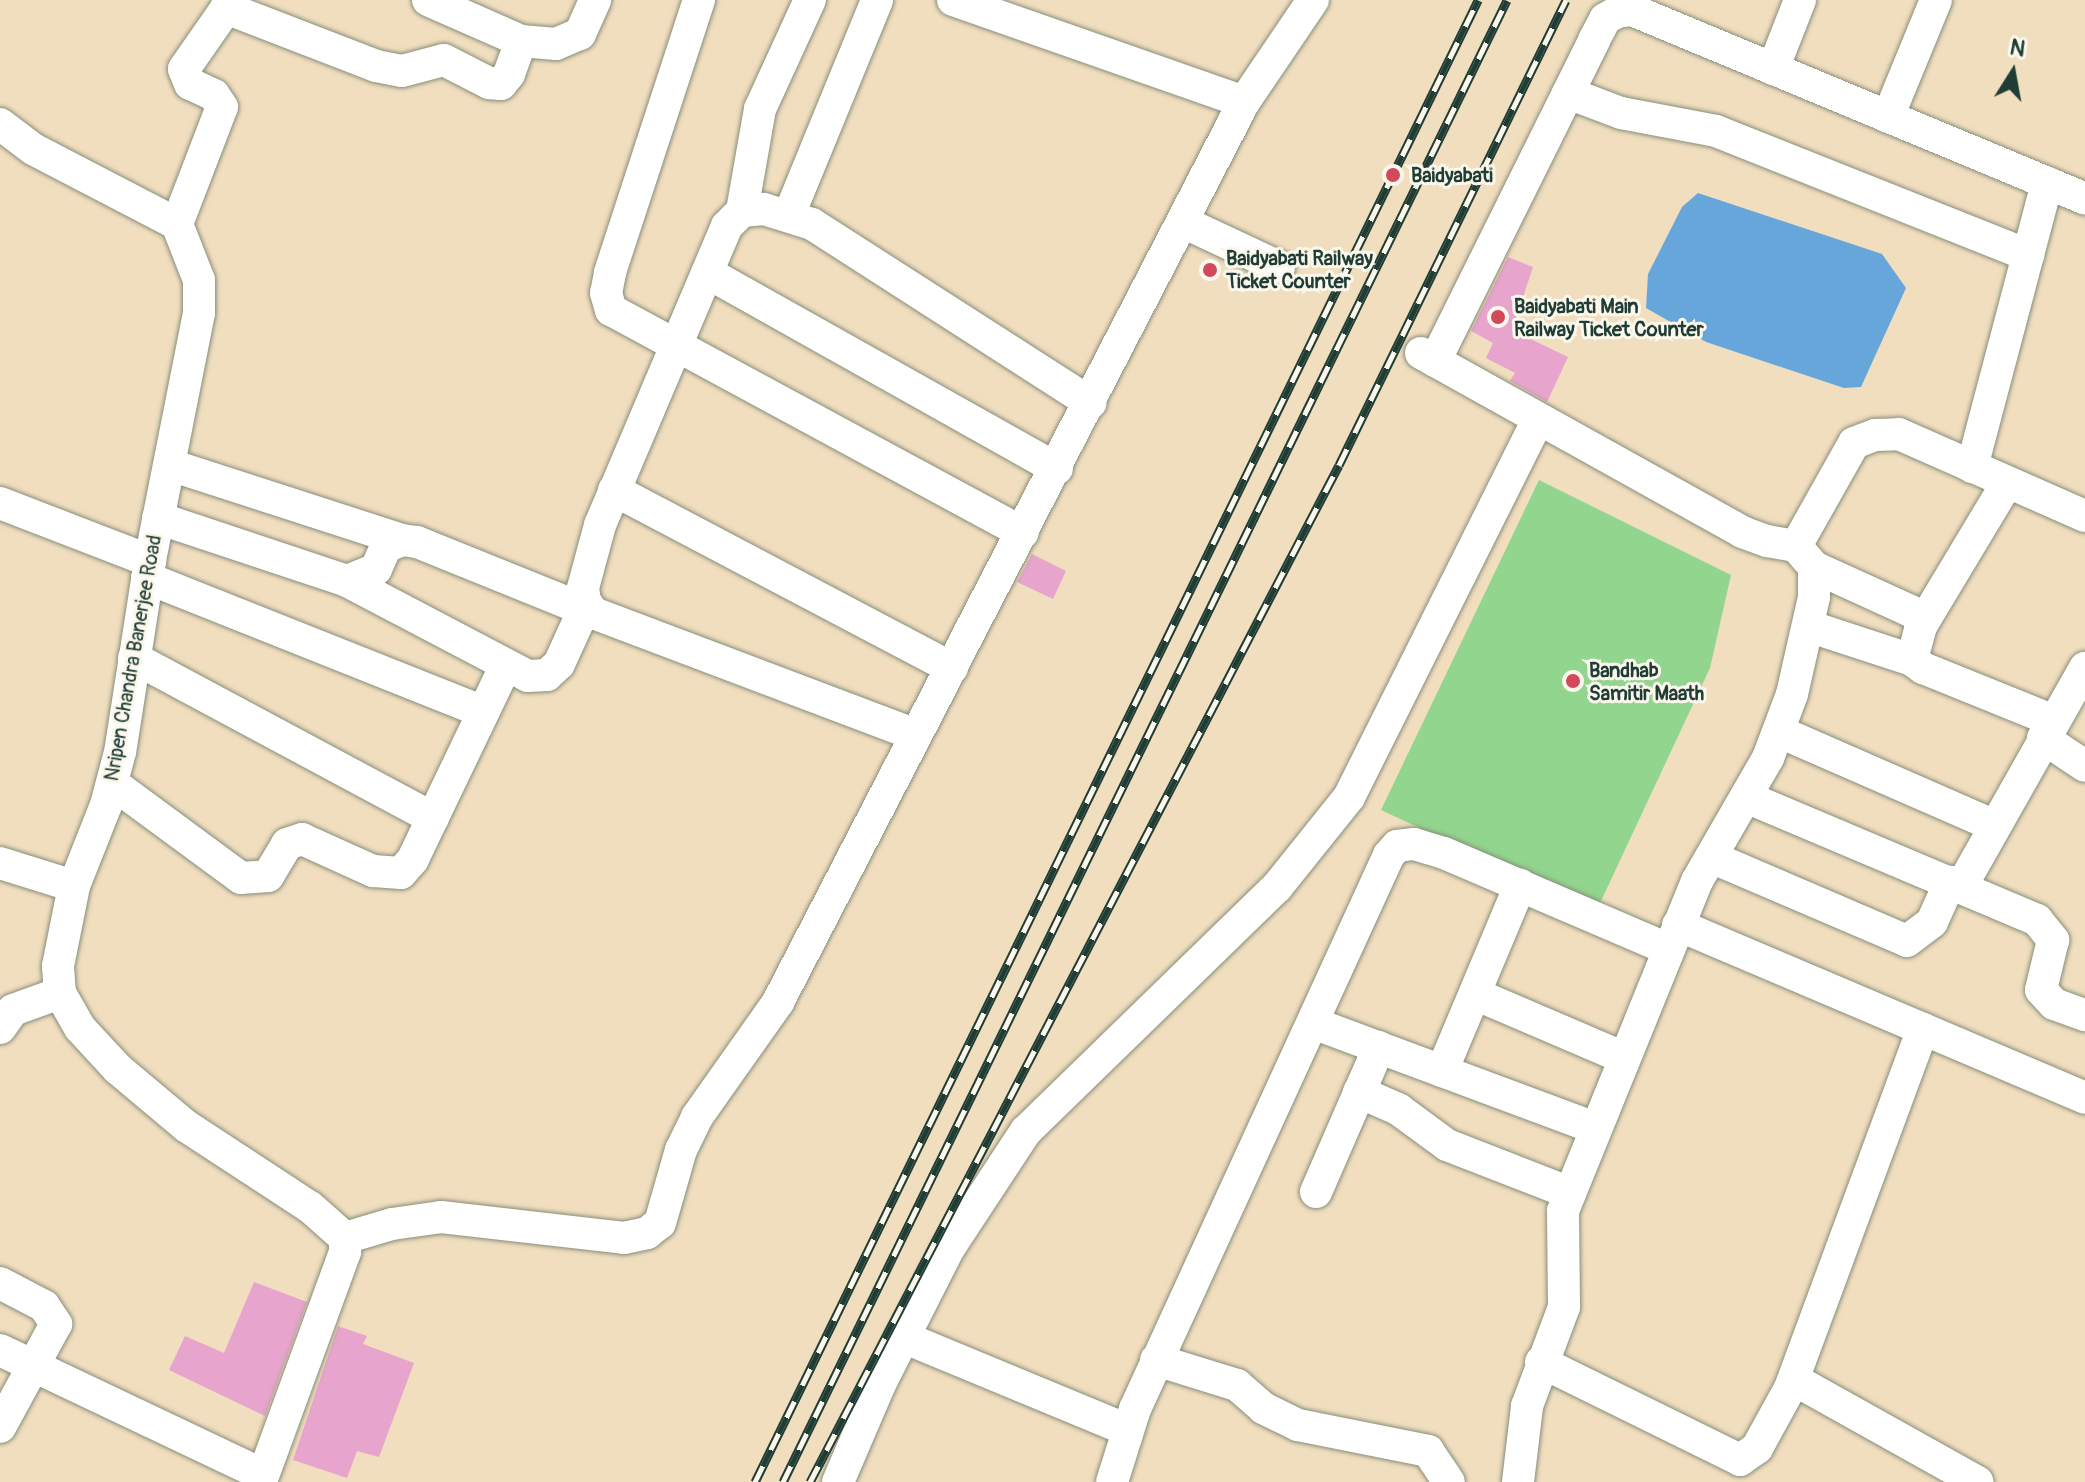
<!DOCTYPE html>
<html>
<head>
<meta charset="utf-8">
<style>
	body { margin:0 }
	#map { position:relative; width:2085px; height:1482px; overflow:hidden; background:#f1debf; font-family:Pangolin,sans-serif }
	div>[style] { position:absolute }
	.green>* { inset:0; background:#91d58e }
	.water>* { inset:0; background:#67a6da }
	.building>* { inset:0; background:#e7a4cd }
	.roads { filter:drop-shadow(0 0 2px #888e7a) drop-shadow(0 0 2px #888e7a) }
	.street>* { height:32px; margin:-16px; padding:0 16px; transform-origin:16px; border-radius:16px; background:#fff }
	.rail>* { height:9px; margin-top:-4.5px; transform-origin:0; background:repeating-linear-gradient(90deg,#fbf7ec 0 18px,#1f3d34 0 36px); box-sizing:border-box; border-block:2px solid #1f3d34 }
	.dots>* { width:22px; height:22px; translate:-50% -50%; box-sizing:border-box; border:4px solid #fbf7ec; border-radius:50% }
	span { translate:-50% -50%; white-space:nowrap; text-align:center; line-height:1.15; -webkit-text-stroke:6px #fbf7ec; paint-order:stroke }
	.poi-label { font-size:20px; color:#1f3d34; font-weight:700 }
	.left { translate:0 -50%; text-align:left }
	.street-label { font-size:20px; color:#1f3d34 }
	.north { position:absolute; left:1973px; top:32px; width:80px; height:80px; -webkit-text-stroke:6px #fbf7ec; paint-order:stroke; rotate:11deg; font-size:22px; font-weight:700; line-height:32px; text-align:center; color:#1f3d34 }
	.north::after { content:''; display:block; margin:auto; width:28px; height:36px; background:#1f3d34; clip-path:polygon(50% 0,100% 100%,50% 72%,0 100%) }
</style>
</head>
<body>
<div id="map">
	<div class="green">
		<i style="clip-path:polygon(1539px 480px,1731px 575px,1710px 668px,1601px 901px,1582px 904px,1381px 810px)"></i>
	</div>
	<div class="water">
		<i style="clip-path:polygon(1698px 193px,1882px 254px,1906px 288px,1861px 387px,1844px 388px,1706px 342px,1646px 308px,1648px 274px,1682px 207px)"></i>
	</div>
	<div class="building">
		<i style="clip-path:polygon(1508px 257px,1533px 267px,1512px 330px,1568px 357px,1547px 402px,1510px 381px,1515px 373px,1486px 358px,1493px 343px,1471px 331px)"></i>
		<i style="clip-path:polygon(1032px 554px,1066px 571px,1053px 599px,1017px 582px)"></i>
		<i style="clip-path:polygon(254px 1282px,307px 1302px,265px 1416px,169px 1370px,185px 1336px,224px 1353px)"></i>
		<i style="clip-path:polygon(338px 1326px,367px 1336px,363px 1344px,414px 1363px,379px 1457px,357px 1451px,347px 1478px,293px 1460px)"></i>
	</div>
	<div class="roads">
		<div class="street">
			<i style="left:428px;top:0;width:102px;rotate:23.8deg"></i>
			<i style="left:521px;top:41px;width:35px;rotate:5deg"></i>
			<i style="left:556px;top:44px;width:26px;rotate:-23deg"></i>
			<i style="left:580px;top:34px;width:37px;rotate:-66deg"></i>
			<i style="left:699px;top:0;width:287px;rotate:108.1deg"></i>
			<i style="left:610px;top:273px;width:20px;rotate:101deg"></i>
			<i style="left:606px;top:293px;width:18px;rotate:74deg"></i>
			<i style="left:611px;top:310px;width:468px;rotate:28.4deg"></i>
			<i style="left:953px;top:0;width:308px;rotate:19.3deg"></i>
			<i style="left:226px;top:8px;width:161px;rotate:21.1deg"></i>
			<i style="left:376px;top:66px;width:26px;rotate:11deg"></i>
			<i style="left:402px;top:71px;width:43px;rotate:-14.7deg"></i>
			<i style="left:444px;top:60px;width:51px;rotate:27.1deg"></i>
			<i style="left:489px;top:83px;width:12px;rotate:5deg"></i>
			<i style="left:501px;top:84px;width:13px;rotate:-51deg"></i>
			<i style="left:509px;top:74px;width:35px;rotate:-70deg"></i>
			<i style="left:1773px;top:69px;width:74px;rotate:-68.6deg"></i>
			<i style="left:1568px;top:93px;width:57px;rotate:20.7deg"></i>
			<i style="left:1621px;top:113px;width:97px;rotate:10.7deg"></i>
			<i style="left:1716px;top:131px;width:336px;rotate:21.7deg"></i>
			<i style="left:1888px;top:117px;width:126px;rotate:-67.7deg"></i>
			<i style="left:0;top:124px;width:41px;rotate:37.1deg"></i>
			<i style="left:33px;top:149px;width:162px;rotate:27.5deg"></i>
			<i style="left:177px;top:224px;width:60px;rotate:68.6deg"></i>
			<i style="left:199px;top:280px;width:33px;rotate:90deg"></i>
			<i style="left:199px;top:313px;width:253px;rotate:101.2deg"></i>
			<i style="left:150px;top:561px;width:193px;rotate:98.9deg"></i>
			<i style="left:120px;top:752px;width:55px;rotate:104.8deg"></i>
			<i style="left:106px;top:805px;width:87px;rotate:111.6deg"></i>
			<i style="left:74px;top:886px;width:82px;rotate:101.3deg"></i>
			<i style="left:58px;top:966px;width:27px;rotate:86deg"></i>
			<i style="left:60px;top:993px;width:40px;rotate:60.3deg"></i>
			<i style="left:80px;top:1028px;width:56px;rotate:47.2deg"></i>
			<i style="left:118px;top:1069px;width:89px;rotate:40deg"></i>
			<i style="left:186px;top:1126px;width:148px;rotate:33.2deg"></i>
			<i style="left:310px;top:1207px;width:47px;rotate:41.5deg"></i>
			<i style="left:345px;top:1238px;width:14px;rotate:90deg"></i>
			<i style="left:345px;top:1252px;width:245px;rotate:110.1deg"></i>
			<i style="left:742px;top:211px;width:104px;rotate:-80deg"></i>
			<i style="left:760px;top:109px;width:120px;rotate:-65.4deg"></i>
			<i style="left:789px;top:215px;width:232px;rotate:-67.7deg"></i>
			<i style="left:1183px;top:222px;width:106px;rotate:25.1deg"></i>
			<i style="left:177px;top:224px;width:125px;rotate:-69deg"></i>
			<i style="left:222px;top:107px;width:14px;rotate:-124deg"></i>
			<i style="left:214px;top:95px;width:26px;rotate:-155deg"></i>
			<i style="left:190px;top:84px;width:16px;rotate:-112deg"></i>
			<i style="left:184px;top:69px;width:84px;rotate:-55.2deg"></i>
			<i style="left:708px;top:273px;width:400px;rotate:29.3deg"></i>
			<i style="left:1421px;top:353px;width:368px;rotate:29.1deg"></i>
			<i style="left:1742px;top:532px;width:27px;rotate:20deg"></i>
			<i style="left:1767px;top:541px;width:29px;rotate:10deg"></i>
			<i style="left:1796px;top:546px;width:118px;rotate:-60.6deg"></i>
			<i style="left:1854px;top:443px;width:22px;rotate:-21deg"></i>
			<i style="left:1875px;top:435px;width:24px;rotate:-2deg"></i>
			<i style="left:1899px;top:434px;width:203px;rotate:23.8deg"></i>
			<i style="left:1435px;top:361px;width:358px;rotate:-63.6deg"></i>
			<i style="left:1594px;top:40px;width:24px;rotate:-62deg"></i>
			<i style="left:1605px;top:19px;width:14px;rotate:-30deg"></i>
			<i style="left:1617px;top:12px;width:15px;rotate:-8deg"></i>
			<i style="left:1632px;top:10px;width:491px;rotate:22.6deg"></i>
			<i style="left:170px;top:465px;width:244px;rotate:17.9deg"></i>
			<i style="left:1972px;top:467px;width:294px;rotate:-75.2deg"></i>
			<i style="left:614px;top:490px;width:382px;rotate:27.8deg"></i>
			<i style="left:0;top:503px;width:161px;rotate:21.1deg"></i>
			<i style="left:158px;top:518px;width:199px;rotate:18.4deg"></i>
			<i style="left:347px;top:581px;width:31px;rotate:-22deg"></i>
			<i style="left:376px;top:569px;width:24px;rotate:-66deg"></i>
			<i style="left:386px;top:547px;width:17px;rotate:-24deg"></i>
			<i style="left:402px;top:540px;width:15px;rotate:8deg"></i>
			<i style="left:417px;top:542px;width:190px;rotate:22deg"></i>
			<i style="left:1814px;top:567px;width:113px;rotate:24.5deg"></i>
			<i style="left:1917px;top:614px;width:13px;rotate:72deg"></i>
			<i style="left:1921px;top:626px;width:35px;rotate:105deg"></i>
			<i style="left:1912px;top:660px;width:14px;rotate:36deg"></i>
			<i style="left:1923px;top:668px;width:141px;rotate:22deg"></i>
			<i style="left:147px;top:578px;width:362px;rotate:21.7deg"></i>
			<i style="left:347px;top:581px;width:204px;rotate:27.7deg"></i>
			<i style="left:528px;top:676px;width:19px;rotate:-3deg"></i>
			<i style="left:547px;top:675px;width:16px;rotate:-43deg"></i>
			<i style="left:559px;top:664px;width:60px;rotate:-65.6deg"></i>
			<i style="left:1808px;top:626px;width:109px;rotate:18.1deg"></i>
			<i style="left:1921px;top:626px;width:167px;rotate:-59deg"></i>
			<i style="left:134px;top:658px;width:339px;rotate:28.2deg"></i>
			<i style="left:1780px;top:732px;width:232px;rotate:23.6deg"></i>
			<i style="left:916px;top:735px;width:345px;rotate:-159.3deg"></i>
			<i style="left:593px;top:613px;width:14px;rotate:-124deg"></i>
			<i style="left:585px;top:601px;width:13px;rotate:-99deg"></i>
			<i style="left:583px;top:588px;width:65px;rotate:-74.9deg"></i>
			<i style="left:600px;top:525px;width:325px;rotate:-67deg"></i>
			<i style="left:727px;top:226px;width:21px;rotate:-45deg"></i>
			<i style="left:742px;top:211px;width:22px;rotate:-5deg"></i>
			<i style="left:764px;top:209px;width:50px;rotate:17.4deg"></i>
			<i style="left:812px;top:224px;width:331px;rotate:32.7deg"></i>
			<i style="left:2043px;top:738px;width:50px;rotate:33.7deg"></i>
			<i style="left:112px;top:783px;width:160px;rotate:36.4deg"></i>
			<i style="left:241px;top:878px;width:27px;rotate:-4deg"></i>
			<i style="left:268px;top:876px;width:37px;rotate:-59deg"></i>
			<i style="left:287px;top:844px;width:16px;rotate:-18deg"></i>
			<i style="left:302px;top:839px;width:78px;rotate:24.3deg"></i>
			<i style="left:373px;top:871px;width:28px;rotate:4deg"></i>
			<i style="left:401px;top:873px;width:18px;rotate:-49deg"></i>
			<i style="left:413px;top:859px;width:213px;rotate:-64.4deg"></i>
			<i style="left:1746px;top:797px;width:316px;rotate:22.9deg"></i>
			<i style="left:2037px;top:920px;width:26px;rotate:51deg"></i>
			<i style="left:2053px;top:940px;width:51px;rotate:103.5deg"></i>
			<i style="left:2041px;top:990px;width:19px;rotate:47deg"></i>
			<i style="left:2054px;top:1004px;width:33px;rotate:20deg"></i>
			<i style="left:1711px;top:857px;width:213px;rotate:23.2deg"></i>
			<i style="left:1907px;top:941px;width:31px;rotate:-37deg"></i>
			<i style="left:1932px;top:922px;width:44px;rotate:-65.8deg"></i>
			<i style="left:0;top:863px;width:77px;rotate:17.3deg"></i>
			<i style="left:1961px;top:887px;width:252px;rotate:-60.5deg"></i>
			<i style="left:1678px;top:925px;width:442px;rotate:23deg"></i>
			<i style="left:1475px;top:994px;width:160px;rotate:23.2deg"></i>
			<i style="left:1313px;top:1023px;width:301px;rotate:20.4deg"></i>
			<i style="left:0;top:1028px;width:22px;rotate:-54deg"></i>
			<i style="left:13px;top:1010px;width:50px;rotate:-19.9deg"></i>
			<i style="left:1442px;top:1071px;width:202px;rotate:-67.2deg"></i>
			<i style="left:1359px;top:1092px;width:43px;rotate:23.6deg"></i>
			<i style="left:1398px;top:1109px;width:61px;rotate:36.3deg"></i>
			<i style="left:1447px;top:1145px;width:132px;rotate:21.3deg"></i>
			<i style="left:1316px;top:1192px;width:158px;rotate:-66.5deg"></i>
			<i style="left:345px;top:1238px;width:49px;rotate:-16.6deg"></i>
			<i style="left:392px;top:1224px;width:49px;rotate:-8.1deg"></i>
			<i style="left:441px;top:1217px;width:184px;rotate:6.5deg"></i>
			<i style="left:624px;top:1238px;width:24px;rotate:-12deg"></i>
			<i style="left:647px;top:1233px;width:16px;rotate:-38deg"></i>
			<i style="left:660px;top:1223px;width:76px;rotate:-74deg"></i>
			<i style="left:681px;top:1150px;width:37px;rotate:-64deg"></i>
			<i style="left:697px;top:1117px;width:141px;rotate:-54.8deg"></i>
			<i style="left:778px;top:1002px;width:1013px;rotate:-62.63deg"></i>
			<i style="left:1244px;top:102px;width:123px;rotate:-55.9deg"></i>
			<i style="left:0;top:1283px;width:50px;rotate:27.6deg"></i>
			<i style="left:44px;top:1306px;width:22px;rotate:56deg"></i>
			<i style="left:56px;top:1324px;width:117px;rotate:118.5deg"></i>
			<i style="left:903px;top:1337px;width:243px;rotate:22.5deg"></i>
			<i style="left:0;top:1350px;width:291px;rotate:25.4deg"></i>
			<i style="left:1156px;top:1360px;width:85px;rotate:17.2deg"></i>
			<i style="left:1237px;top:1385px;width:35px;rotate:41deg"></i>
			<i style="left:1263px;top:1408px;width:39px;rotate:26deg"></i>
			<i style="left:1298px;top:1425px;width:133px;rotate:11.3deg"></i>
			<i style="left:1428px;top:1451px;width:37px;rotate:56deg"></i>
			<i style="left:1541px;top:1362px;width:222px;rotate:26.2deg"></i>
			<i style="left:1740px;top:1460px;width:21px;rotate:-35deg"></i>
			<i style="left:1757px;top:1448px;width:68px;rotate:-61.2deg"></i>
			<i style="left:1790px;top:1388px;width:13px;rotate:-18deg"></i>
			<i style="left:1802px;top:1384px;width:201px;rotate:29.2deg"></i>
			<i style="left:1790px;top:1388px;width:383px;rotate:-69.7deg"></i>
			<i style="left:838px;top:1482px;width:107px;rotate:-66.8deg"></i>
			<i style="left:880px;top:1384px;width:153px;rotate:-63.1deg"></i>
			<i style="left:949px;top:1248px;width:140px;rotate:-56.7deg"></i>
			<i style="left:1026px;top:1131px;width:350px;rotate:-44.2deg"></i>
			<i style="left:1277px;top:887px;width:115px;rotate:-51.3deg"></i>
			<i style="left:1349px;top:797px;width:423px;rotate:-63.4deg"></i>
			<i style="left:1112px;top:1482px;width:77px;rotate:-72.5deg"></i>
			<i style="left:1135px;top:1409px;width:609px;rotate:-65.37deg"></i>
			<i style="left:1389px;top:855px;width:12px;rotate:-48deg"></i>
			<i style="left:1397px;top:846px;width:17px;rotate:-7deg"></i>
			<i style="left:1414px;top:844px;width:31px;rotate:17deg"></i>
			<i style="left:1444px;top:853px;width:244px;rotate:23.2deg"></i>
			<i style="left:1518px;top:1482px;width:77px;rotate:-83.2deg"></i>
			<i style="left:1527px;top:1406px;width:106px;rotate:-69.5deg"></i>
			<i style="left:1564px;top:1307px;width:96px;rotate:-90.6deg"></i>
			<i style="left:1563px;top:1211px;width:356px;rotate:-67.9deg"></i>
			<i style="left:1697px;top:881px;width:142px;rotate:-60deg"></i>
			<i style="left:1768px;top:758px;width:68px;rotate:-69.4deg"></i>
			<i style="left:1792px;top:694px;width:99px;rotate:-77.2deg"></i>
			<i style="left:1814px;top:597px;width:30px;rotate:-90deg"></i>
			<i style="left:1814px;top:567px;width:28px;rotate:-131deg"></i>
		</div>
	</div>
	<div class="rail">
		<i style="left:755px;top:1482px;width:1649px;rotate:-63.99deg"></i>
		<i style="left:783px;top:1482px;width:1649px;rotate:-63.96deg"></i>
		<i style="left:810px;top:1482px;width:1146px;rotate:-62.52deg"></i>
		<i style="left:1339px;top:465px;width:517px;rotate:-63.98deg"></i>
	</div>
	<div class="dots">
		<i style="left:1393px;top:175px;background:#d1495b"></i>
		<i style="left:1210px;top:270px;background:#d1495b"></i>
		<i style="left:1498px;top:317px;background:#d1495b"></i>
		<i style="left:1573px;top:681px;background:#d1495b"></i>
	</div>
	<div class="poi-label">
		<span class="left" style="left:1411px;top:175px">Baidyabati</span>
		<span class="left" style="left:1226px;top:270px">Baidyabati Railway<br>Ticket Counter</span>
		<span class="left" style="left:1514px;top:318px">Baidyabati Main<br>Railway Ticket Counter</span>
		<span class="left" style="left:1589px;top:682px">Bandhab<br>Samitir Maath</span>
	</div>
	<div class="street-label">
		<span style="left:133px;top:658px;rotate:-80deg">Nripen Chandra Banerjee Road</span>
	</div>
	<div class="north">N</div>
</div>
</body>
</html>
